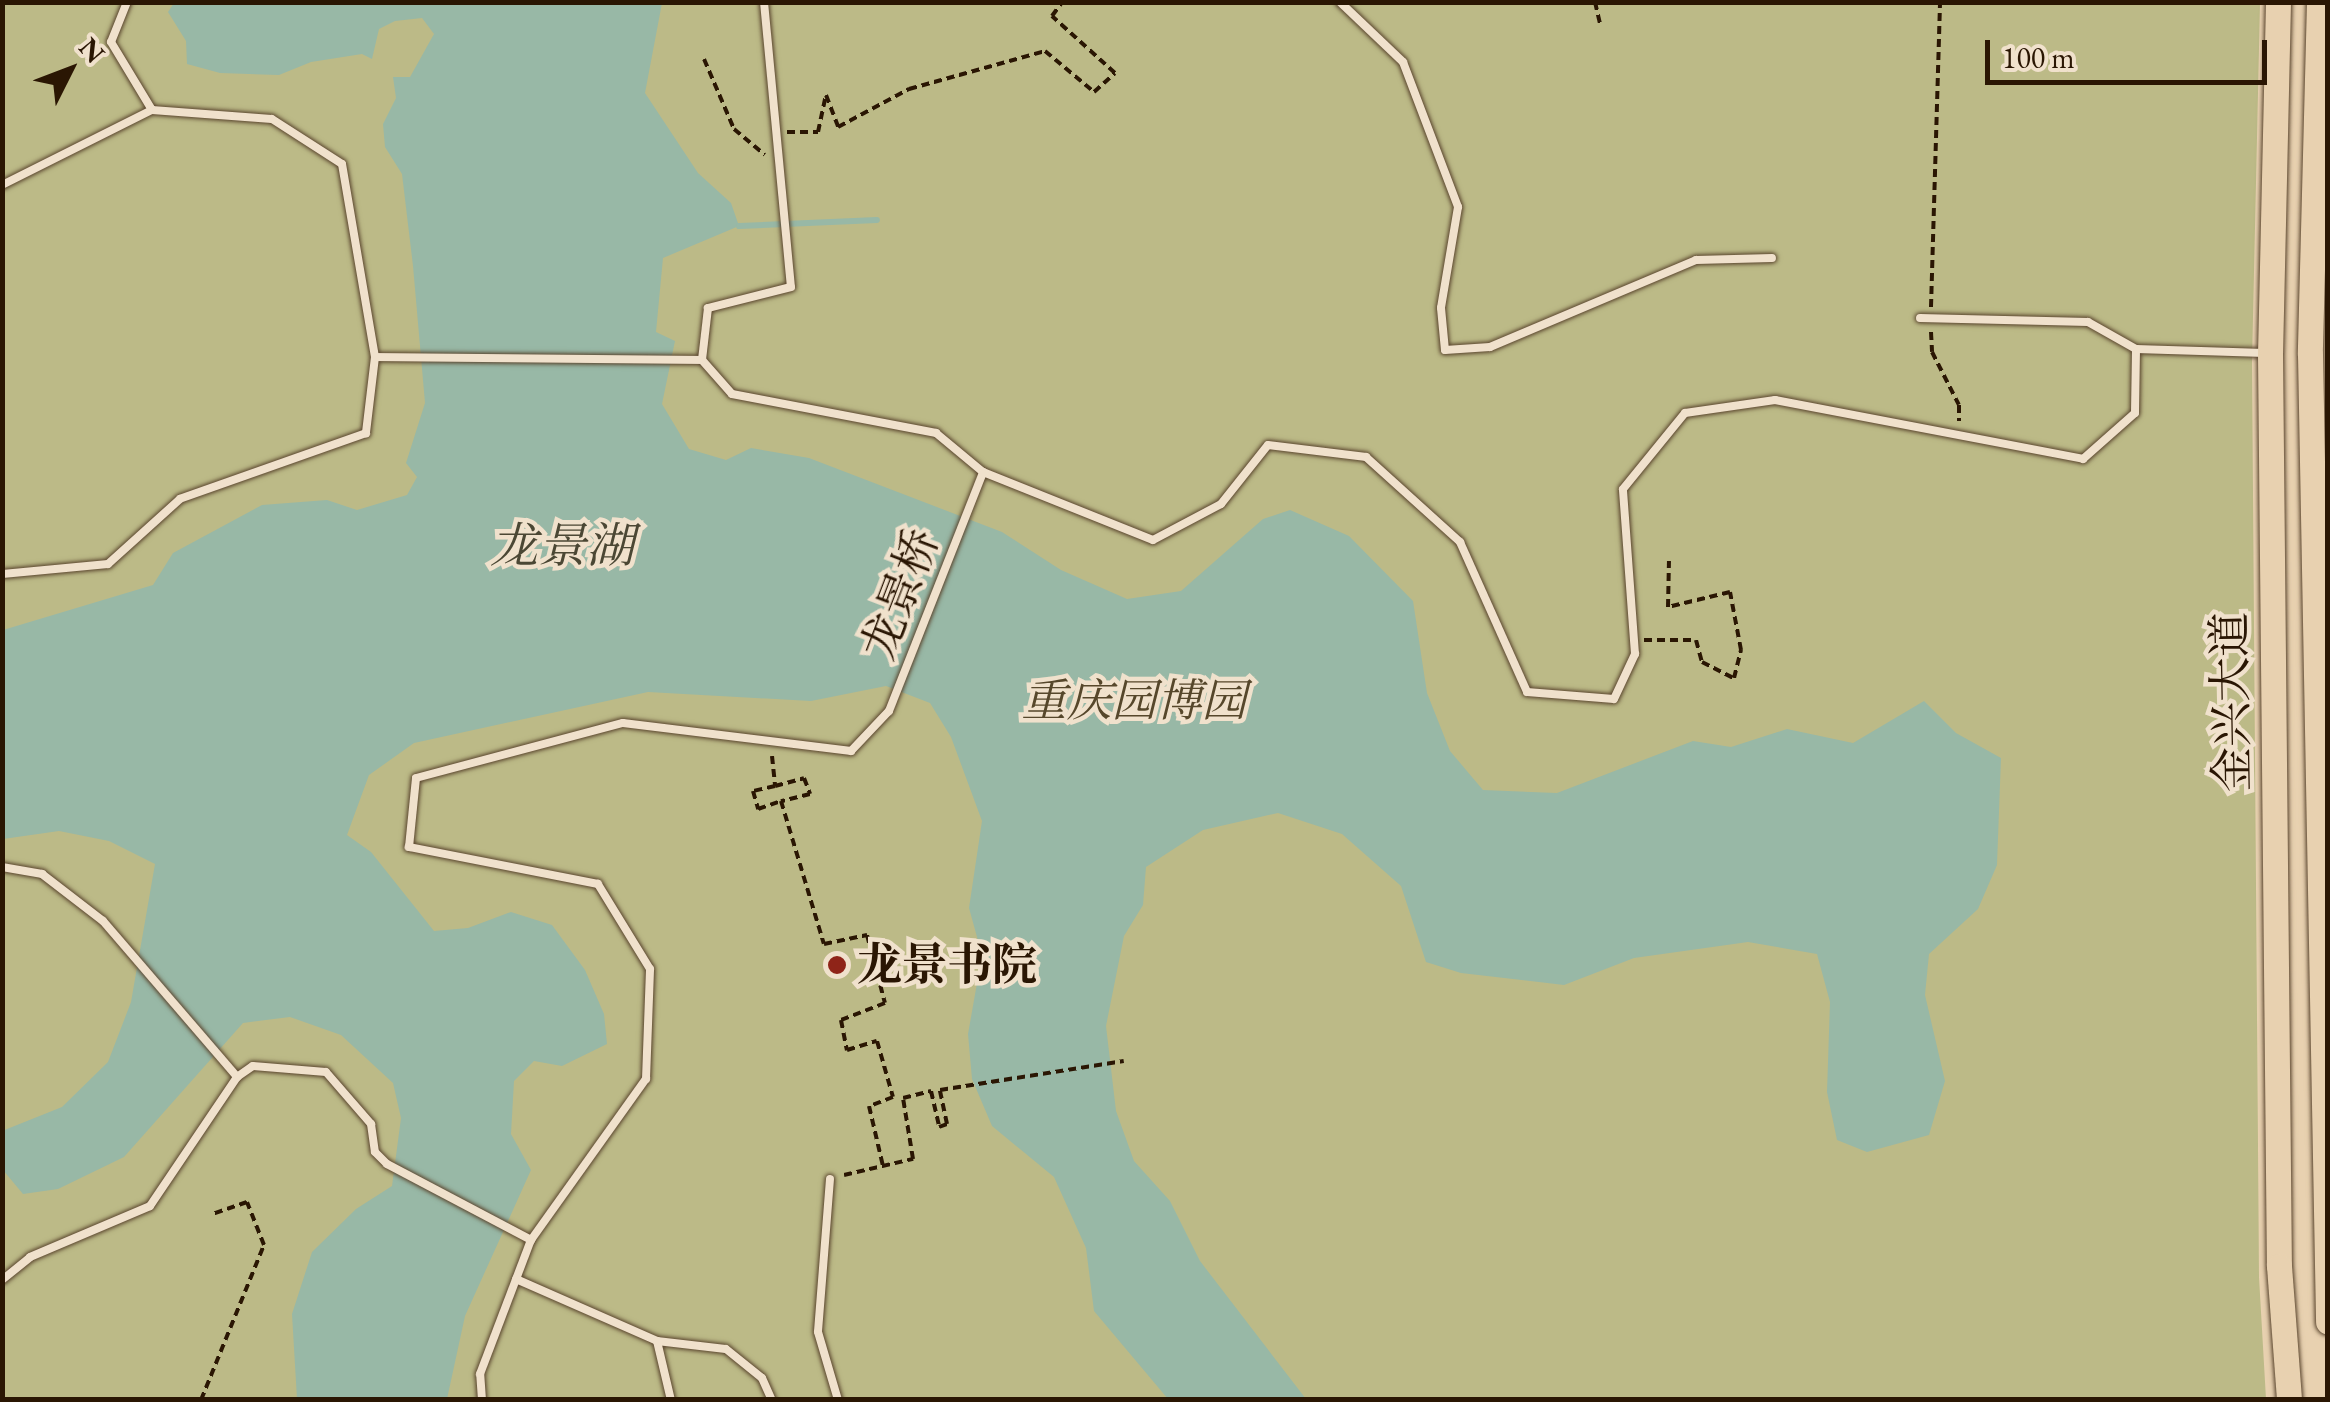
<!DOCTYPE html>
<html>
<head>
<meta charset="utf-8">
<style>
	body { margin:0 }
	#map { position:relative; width:2330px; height:1402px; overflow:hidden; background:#e8d1b0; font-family:"EB Garamond","Noto Serif SC",serif }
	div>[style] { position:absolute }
	.green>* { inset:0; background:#bcba87 }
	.water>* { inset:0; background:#98b8a6 }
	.stream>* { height:6px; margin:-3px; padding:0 3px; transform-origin:3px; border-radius:3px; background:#98b8a6 }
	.path>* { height:4px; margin-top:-2px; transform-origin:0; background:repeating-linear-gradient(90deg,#2a1603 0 8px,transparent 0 13px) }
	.roads { filter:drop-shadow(0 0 2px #5a452e) drop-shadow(0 0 2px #5a452e) }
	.service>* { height:8px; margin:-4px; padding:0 4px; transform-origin:4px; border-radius:4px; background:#f0e1cc }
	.trunk>* { height:25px; margin:-12.5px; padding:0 12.5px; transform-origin:12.5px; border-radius:12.5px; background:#e8d1b0 }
	.dots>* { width:28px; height:28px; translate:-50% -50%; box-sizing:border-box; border:5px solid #f0e1cc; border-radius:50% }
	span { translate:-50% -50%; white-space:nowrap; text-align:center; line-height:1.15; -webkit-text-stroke:9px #f0e1cc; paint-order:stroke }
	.street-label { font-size:45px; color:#2a1603 }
	.park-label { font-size:45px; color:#56472b; font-style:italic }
	.poi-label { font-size:45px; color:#2a1603; font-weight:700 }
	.left { translate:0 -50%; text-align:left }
	.water-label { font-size:48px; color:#4b4734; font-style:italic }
	.frame { position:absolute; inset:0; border:5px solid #2a1603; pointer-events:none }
	.north { position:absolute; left:20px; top:20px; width:100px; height:100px; -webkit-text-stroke:8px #f0e1cc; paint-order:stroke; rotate:48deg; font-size:28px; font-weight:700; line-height:40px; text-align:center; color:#2a1603 }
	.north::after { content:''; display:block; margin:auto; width:35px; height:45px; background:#2a1603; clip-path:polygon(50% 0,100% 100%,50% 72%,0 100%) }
	.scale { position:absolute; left:1985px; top:40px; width:282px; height:45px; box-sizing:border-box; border:5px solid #2a1603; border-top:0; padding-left:12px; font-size:30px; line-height:35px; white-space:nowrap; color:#2a1603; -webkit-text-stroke:8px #f0e1cc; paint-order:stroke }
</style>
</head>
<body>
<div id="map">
	<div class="green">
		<i style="clip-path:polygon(3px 3px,2260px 3px,2252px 362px,2259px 1277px,2266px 1399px,3px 1400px)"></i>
	</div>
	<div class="water">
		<i style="clip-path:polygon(174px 3px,662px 3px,645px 93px,698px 173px,731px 203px,739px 226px,663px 258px,656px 332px,675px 341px,662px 404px,689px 449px,726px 460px,751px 448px,809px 458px,1002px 532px,1061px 570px,1127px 599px,1181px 591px,1263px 519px,1290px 510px,1349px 536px,1413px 601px,1427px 693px,1450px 751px,1483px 790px,1557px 793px,1693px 741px,1731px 747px,1787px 729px,1853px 743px,1924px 701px,1956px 733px,2001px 758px,1997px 865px,1978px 909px,1929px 954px,1925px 995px,1945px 1081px,1929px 1135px,1867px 1152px,1837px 1140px,1827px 1092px,1830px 1002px,1817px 954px,1748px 942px,1634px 958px,1564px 985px,1461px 973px,1426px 962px,1401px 886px,1342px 834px,1278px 813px,1203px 830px,1146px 867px,1143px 905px,1124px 936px,1106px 1026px,1116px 1111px,1134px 1161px,1170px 1201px,1200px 1261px,1306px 1399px,1168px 1399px,1094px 1311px,1086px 1248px,1054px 1177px,992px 1126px,972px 1079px,968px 1034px,982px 955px,969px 908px,982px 821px,951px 737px,930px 703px,886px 686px,811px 701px,648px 692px,414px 743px,369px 775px,347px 835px,371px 852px,434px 931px,468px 928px,511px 912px,552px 925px,585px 970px,604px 1014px,607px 1044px,562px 1066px,534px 1061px,514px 1081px,511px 1134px,531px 1170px,465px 1316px,447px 1399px,297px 1399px,292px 1314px,312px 1252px,356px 1209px,392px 1186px,401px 1118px,393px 1083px,341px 1035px,290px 1017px,243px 1023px,124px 1157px,58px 1189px,23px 1194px,3px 1170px,2px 1131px,62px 1107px,108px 1062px,131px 1002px,155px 864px,109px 841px,59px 831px,3px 839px,3px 630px,153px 585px,173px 553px,262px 505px,327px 500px,357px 510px,407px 495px,417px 477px,406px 463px,425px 403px,413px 266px,402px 174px,385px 147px,383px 124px,396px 98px,393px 77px,410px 77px,434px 34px,422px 18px,395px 21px,379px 29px,372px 59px,362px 54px,311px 62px,279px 75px,220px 73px,187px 64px,186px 41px,168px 12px)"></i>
	</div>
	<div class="stream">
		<i style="left:739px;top:226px;width:138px;rotate:-2.5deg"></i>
	</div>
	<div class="path">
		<i style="left:1535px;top:2px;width:28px"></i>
		<i style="left:1595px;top:2px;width:23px;rotate:77deg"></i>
		<i style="left:704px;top:59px;width:76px;rotate:66.8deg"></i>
		<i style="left:734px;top:129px;width:40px;rotate:40deg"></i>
		<i style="left:787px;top:132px;width:31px"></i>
		<i style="left:818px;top:132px;width:38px;rotate:-78deg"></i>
		<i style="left:826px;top:95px;width:34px;rotate:69deg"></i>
		<i style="left:838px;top:127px;width:81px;rotate:-28.2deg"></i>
		<i style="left:909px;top:89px;width:141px;rotate:-15.6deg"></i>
		<i style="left:1045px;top:51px;width:64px;rotate:39.9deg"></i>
		<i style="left:1094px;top:92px;width:28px;rotate:-42deg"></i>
		<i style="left:1115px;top:73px;width:85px;rotate:-137.9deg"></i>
		<i style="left:1052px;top:16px;width:17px;rotate:-54deg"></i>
		<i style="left:1931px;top:307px;width:305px;rotate:-88.3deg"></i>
		<i style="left:1931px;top:332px;width:20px;rotate:87deg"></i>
		<i style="left:1932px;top:352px;width:59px;rotate:63deg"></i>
		<i style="left:1959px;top:405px;width:16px;rotate:90deg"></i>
		<i style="left:1644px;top:640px;width:52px"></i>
		<i style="left:1696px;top:640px;width:23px;rotate:75deg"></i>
		<i style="left:1702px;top:662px;width:36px;rotate:27deg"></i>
		<i style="left:1734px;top:678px;width:29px;rotate:-76deg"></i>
		<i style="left:1741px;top:650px;width:59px;rotate:-100.7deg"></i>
		<i style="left:1730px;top:592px;width:64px;rotate:166.4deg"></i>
		<i style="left:1668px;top:607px;width:46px;rotate:-88.8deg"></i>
		<i style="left:772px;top:756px;width:30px;rotate:84deg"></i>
		<i style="left:775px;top:786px;width:30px;rotate:-15deg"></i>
		<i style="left:804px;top:778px;width:17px;rotate:69deg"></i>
		<i style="left:810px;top:794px;width:30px;rotate:166deg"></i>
		<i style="left:781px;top:801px;width:149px;rotate:73.3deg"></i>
		<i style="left:824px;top:944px;width:44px;rotate:-11.8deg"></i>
		<i style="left:867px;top:935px;width:70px;rotate:75.2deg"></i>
		<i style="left:885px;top:1003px;width:47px;rotate:158.9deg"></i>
		<i style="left:841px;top:1020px;width:31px;rotate:79deg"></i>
		<i style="left:847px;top:1050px;width:31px;rotate:-17deg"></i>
		<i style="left:877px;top:1041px;width:58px;rotate:74.1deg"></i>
		<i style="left:893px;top:1097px;width:26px;rotate:159deg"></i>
		<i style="left:869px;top:1106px;width:62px;rotate:76.9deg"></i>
		<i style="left:775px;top:786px;width:23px;rotate:167deg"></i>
		<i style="left:753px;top:791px;width:19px;rotate:74deg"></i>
		<i style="left:758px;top:809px;width:24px;rotate:-19deg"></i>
		<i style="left:844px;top:1175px;width:71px;rotate:-13.1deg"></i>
		<i style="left:913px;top:1159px;width:62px;rotate:-99.3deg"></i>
		<i style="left:903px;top:1098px;width:29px;rotate:-14deg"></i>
		<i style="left:931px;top:1091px;width:37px;rotate:77deg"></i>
		<i style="left:939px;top:1127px;width:9px;rotate:-21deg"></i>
		<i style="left:947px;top:1124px;width:35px;rotate:-102deg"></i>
		<i style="left:940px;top:1090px;width:186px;rotate:-9deg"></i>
		<i style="left:201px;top:1400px;width:167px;rotate:-67.9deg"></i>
		<i style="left:264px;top:1245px;width:46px;rotate:-111.6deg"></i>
		<i style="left:247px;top:1202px;width:37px;rotate:161deg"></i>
	</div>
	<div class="roads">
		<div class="service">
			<i style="left:127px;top:2px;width:43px;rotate:111.8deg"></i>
			<i style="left:111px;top:42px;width:79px;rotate:58.9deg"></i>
			<i style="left:764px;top:2px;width:286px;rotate:84.6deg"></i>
			<i style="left:791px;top:287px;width:86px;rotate:165.8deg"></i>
			<i style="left:708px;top:308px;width:52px;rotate:96.6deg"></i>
			<i style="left:702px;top:360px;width:45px;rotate:48.6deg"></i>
			<i style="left:732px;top:394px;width:208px;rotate:10.8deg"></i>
			<i style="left:936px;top:433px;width:61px;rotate:39.7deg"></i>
			<i style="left:983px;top:472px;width:183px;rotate:21.8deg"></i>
			<i style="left:1153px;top:540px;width:77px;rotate:-27.9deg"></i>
			<i style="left:1221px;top:504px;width:75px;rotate:-51.5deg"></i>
			<i style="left:1268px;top:445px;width:99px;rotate:7deg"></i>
			<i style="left:1366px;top:457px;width:127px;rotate:42.1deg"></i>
			<i style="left:1460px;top:542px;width:164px;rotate:65.9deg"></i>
			<i style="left:1527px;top:692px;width:87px;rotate:4.6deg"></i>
			<i style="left:1614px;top:699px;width:50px;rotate:-65deg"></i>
			<i style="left:1635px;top:654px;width:165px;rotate:-94.2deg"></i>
			<i style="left:1623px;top:489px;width:98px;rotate:-50.8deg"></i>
			<i style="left:1685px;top:413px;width:91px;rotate:-8.2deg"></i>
			<i style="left:1775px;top:400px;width:314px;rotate:10.8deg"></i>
			<i style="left:2083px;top:459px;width:69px;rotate:-41.5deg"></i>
			<i style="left:2135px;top:413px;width:64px;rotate:-89.1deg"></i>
			<i style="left:2136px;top:349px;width:129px;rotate:1.8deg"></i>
			<i style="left:1340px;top:2px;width:87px;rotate:43.6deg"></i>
			<i style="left:1403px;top:62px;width:155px;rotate:69.2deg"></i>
			<i style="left:1458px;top:207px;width:102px;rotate:99.6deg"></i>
			<i style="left:1441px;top:308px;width:42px;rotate:84.6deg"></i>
			<i style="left:1445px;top:350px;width:45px;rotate:-3.8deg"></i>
			<i style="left:1490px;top:347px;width:224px;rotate:-22.9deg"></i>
			<i style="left:1696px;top:260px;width:76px;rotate:-1.5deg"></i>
			<i style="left:2px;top:185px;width:168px;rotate:-26.6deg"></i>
			<i style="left:152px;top:110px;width:120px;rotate:4.3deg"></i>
			<i style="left:272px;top:119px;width:83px;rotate:32.7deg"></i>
			<i style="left:342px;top:164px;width:196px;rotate:80.3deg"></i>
			<i style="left:375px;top:357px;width:77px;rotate:96.8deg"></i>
			<i style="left:366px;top:433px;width:197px;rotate:160.5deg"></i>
			<i style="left:180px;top:499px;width:97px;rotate:137.9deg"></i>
			<i style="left:108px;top:564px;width:106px;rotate:174.6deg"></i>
			<i style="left:1920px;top:318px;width:168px;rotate:1.4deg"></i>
			<i style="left:2088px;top:322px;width:55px;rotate:29.4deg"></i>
			<i style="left:375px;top:357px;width:327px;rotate:0.5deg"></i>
			<i style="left:2px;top:867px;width:41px;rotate:9.9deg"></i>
			<i style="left:42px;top:874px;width:77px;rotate:37.6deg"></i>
			<i style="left:103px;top:921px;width:206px;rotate:49.3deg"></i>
			<i style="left:830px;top:1179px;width:153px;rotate:94.5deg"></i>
			<i style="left:818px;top:1332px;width:71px;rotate:73.6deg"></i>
			<i style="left:516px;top:1279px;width:154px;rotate:23.7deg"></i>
			<i style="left:657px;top:1341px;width:69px;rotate:6.6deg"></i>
			<i style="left:726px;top:1349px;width:46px;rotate:38.9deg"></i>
			<i style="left:762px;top:1378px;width:24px;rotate:66deg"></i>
			<i style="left:2px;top:1280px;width:36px;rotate:-39deg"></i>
			<i style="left:30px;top:1257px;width:130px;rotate:-23deg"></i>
			<i style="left:150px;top:1206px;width:156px;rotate:-56deg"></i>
			<i style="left:237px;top:1077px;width:19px;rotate:-35deg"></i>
			<i style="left:253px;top:1066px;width:73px;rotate:4.7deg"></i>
			<i style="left:326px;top:1072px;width:69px;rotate:49.1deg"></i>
			<i style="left:371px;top:1124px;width:28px;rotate:82deg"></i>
			<i style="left:375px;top:1152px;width:17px;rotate:45deg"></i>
			<i style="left:387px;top:1164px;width:163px;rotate:27.8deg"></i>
			<i style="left:657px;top:1341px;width:61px;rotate:76.7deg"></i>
			<i style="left:482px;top:1400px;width:26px;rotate:-94deg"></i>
			<i style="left:480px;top:1374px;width:143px;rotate:-69.2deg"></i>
			<i style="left:531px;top:1240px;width:198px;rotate:-54.5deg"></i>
			<i style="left:646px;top:1079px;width:110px;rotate:-87.9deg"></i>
			<i style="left:650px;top:969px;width:100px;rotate:-121.5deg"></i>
			<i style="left:598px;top:884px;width:193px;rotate:-168.9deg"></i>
			<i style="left:409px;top:847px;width:69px;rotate:-84.2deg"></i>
			<i style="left:416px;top:778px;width:214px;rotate:-14.9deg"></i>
			<i style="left:623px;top:723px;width:230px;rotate:7deg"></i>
			<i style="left:851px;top:751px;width:55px;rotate:-46.5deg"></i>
			<i style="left:889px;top:711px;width:257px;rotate:-68.5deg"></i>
		</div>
		<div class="trunk">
			<i style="left:2278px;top:2px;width:351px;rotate:91.3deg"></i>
			<i style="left:2270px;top:353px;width:913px;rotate:89.44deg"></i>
			<i style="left:2279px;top:1266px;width:134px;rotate:85.7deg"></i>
			<i style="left:2319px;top:2px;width:352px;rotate:91.5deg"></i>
			<i style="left:2310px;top:354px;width:968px;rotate:88.93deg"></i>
		</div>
	</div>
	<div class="dots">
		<i style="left:837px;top:965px;background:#8f2418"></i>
	</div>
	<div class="street-label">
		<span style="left:900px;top:594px;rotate:-69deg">龙景桥</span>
		<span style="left:2231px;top:702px;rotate:-91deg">金兴大道</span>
	</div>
	<div class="park-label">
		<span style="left:1134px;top:701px">重庆园博园</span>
	</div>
	<div class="poi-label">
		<span class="left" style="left:857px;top:965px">龙景书院</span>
	</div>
	<div class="water-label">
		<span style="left:562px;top:546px">龙景湖</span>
	</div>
	<div class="frame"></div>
	<div class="north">N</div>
	<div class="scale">100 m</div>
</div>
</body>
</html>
